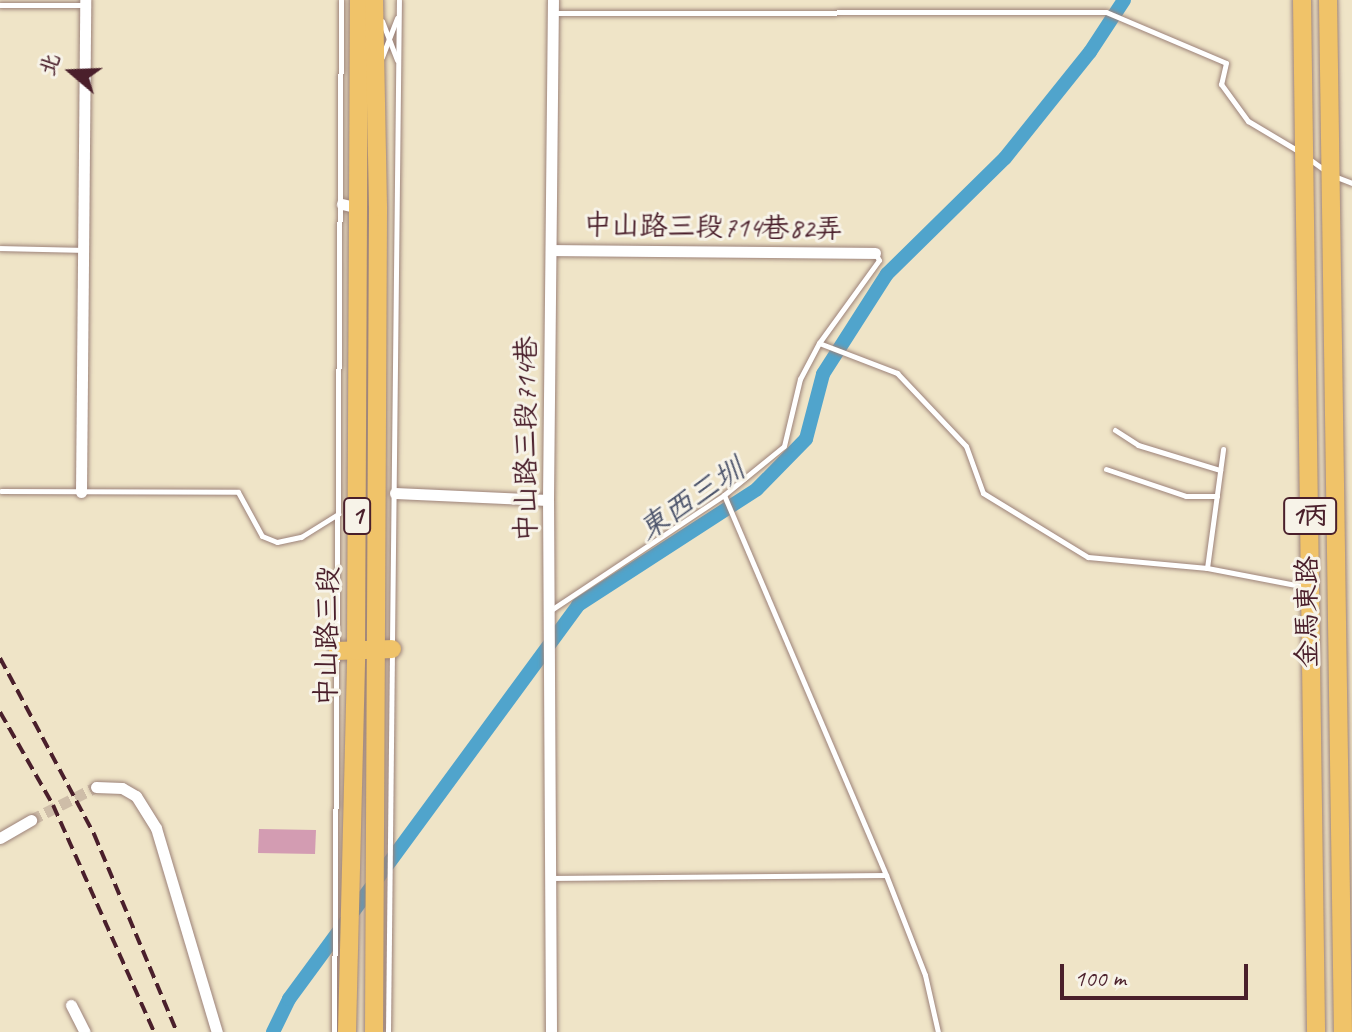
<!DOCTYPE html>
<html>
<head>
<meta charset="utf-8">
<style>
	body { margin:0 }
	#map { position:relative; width:1352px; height:1032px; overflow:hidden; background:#efe4c7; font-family:Caveat,"LXGW WenKai TC",sans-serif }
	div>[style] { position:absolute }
	.canal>* { height:14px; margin:-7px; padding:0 7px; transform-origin:7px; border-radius:7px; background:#50a4cc }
	.building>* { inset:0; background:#d39cb2 }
	.minor-tunnel>* { height:11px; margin-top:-5.5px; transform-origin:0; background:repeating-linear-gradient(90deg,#cebda8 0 11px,transparent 0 16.5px) }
	.roads { filter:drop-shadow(0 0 2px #9c8279) drop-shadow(0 0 2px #9c8279) }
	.service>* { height:5px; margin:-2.5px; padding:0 2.5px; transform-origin:2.5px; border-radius:2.5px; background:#fff }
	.minor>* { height:11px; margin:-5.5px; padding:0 5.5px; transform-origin:5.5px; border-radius:5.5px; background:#fff }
	.primary>* { height:18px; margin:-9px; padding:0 9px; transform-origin:9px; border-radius:9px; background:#f0c369 }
	.rail>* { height:4px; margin-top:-2px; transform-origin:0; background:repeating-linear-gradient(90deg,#4a1f2b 0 12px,transparent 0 18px) }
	span { translate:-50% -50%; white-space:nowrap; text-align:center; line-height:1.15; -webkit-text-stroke:6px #f7f3e8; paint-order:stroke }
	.shield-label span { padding:2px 6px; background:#f7f3e8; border:2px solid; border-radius:6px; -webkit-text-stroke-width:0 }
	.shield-label { font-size:26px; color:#4a1f2b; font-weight:700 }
	.street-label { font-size:28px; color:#4a1f2b }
	.water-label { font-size:30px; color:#4c546b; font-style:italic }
	.north { position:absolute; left:32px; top:32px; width:80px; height:80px; -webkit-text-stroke:6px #f7f3e8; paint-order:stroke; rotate:289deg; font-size:22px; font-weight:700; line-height:32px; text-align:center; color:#4a1f2b }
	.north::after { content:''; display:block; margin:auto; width:28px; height:36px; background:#4a1f2b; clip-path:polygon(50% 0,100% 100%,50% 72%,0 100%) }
	.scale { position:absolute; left:1060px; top:964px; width:188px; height:36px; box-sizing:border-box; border:4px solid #4a1f2b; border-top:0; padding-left:10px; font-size:24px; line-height:28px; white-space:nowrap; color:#4a1f2b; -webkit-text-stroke:6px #f7f3e8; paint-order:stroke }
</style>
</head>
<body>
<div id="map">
	<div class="canal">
		<i style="left:273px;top:1032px;width:37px;rotate:-64deg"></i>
		<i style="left:289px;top:999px;width:489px;rotate:-53.7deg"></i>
		<i style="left:578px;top:605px;width:213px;rotate:-32.9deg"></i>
		<i style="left:757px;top:489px;width:70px;rotate:-45.6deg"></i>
		<i style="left:806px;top:439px;width:67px;rotate:-75.3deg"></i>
		<i style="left:823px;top:374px;width:119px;rotate:-57.4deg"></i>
		<i style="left:887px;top:274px;width:165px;rotate:-44.5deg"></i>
		<i style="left:1005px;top:158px;width:136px;rotate:-51.3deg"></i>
		<i style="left:1090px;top:52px;width:62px;rotate:-56.8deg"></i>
	</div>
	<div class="building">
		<i style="clip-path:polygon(259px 829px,316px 830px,315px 854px,258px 853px)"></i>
	</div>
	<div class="minor-tunnel">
		<i style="left:31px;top:820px;width:73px;rotate:-26.9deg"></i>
	</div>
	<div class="roads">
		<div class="service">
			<i style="left:0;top:5px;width:84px"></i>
			<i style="left:552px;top:13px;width:554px;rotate:-0.1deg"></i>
			<i style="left:1106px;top:12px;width:130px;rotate:23deg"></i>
			<i style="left:1226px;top:63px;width:22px;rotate:103deg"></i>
			<i style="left:1221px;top:84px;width:46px;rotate:53.9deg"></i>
			<i style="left:1248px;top:121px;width:61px;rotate:30.8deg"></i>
			<i style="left:382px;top:21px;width:42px;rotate:69deg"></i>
			<i style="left:382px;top:57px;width:42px;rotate:-69deg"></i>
			<i style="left:1308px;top:158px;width:22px;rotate:36deg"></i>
			<i style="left:1334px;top:176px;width:19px;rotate:21deg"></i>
			<i style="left:0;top:248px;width:84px;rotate:1.4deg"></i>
			<i style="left:819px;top:343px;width:84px;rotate:21deg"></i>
			<i style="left:897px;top:373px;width:100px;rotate:46.6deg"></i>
			<i style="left:966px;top:446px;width:50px;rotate:70.1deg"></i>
			<i style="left:983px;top:493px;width:123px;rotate:31.4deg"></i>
			<i style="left:1088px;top:557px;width:120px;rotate:5.3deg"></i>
			<i style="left:1207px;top:568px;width:101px;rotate:10.9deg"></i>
			<i style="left:1115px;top:430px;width:27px;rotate:33deg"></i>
			<i style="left:1138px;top:445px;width:86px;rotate:17deg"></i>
			<i style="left:1106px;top:469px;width:84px;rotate:18.6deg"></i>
			<i style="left:1186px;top:496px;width:31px"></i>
			<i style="left:1px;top:491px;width:237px;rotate:0.2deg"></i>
			<i style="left:238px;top:492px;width:50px;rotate:61.4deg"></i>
			<i style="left:262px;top:536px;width:16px;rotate:22deg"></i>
			<i style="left:277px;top:542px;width:25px;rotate:-12deg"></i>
			<i style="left:301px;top:537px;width:44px;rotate:-31.9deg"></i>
			<i style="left:724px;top:495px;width:413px;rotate:66.9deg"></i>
			<i style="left:886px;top:875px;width:107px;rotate:68.7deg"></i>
			<i style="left:925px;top:975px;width:58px;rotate:77.2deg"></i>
			<i style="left:1207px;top:568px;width:120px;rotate:-82.3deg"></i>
			<i style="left:551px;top:610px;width:208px;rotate:-33.6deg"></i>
			<i style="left:724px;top:495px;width:77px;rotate:-39.2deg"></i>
			<i style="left:784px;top:446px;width:69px;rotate:-76.6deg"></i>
			<i style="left:800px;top:379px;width:41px;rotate:-62.2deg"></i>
			<i style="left:819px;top:343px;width:102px;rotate:-54.1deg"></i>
			<i style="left:879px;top:260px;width:8px;rotate:-120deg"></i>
			<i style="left:392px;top:643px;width:643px;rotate:-89.38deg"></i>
			<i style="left:551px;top:878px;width:334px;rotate:-0.5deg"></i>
			<i style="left:334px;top:1032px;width:1032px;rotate:-89.61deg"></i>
			<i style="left:388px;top:1032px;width:379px;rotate:-89.4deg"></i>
		</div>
		<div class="minor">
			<i style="left:342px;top:204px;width:18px;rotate:13deg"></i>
			<i style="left:551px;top:250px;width:324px;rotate:0.5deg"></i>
			<i style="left:81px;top:492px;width:492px;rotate:-89.5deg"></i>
			<i style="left:395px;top:493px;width:153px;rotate:2.6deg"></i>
			<i style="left:96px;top:787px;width:26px;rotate:2deg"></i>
			<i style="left:122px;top:788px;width:16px;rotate:30deg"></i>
			<i style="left:136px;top:796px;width:38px;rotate:58deg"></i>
			<i style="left:156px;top:828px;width:213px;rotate:73.4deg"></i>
			<i style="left:0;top:838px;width:36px;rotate:-30deg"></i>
			<i style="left:71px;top:1005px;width:30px;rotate:63deg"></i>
			<i style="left:551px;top:1032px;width:532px;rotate:-90.32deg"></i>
			<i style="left:548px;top:500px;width:500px;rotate:-89.43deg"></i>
		</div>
		<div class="primary">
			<i style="left:1302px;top:0;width:1032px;rotate:89.22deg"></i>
			<i style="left:1328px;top:0;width:1032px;rotate:89.17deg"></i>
			<i style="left:338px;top:651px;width:54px;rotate:-2.1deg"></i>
			<i style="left:347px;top:1032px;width:381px;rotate:-88.6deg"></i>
			<i style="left:356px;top:651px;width:651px;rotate:-89.74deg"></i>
			<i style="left:374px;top:1032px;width:825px;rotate:-89.72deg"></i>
			<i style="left:378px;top:207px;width:207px;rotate:-91.1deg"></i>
		</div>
	</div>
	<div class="rail">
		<i style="left:0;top:658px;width:200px;rotate:61.9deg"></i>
		<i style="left:94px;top:834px;width:215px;rotate:67.3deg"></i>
		<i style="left:0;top:712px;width:107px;rotate:60.3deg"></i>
		<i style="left:53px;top:805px;width:248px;rotate:66deg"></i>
	</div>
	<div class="shield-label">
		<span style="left:357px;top:516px">1</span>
		<span style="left:1310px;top:516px">1丙</span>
	</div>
	<div class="street-label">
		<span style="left:713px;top:227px;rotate:1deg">中山路三段714巷82弄</span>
		<span style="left:526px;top:439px;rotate:-90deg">中山路三段714巷</span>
		<span style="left:1307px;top:612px;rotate:-90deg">金馬東路</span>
		<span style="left:327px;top:636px;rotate:-89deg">中山路三段</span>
	</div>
	<div class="water-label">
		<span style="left:691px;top:499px;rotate:-34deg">東西三圳</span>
	</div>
	<div class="north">北</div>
	<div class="scale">100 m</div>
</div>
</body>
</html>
